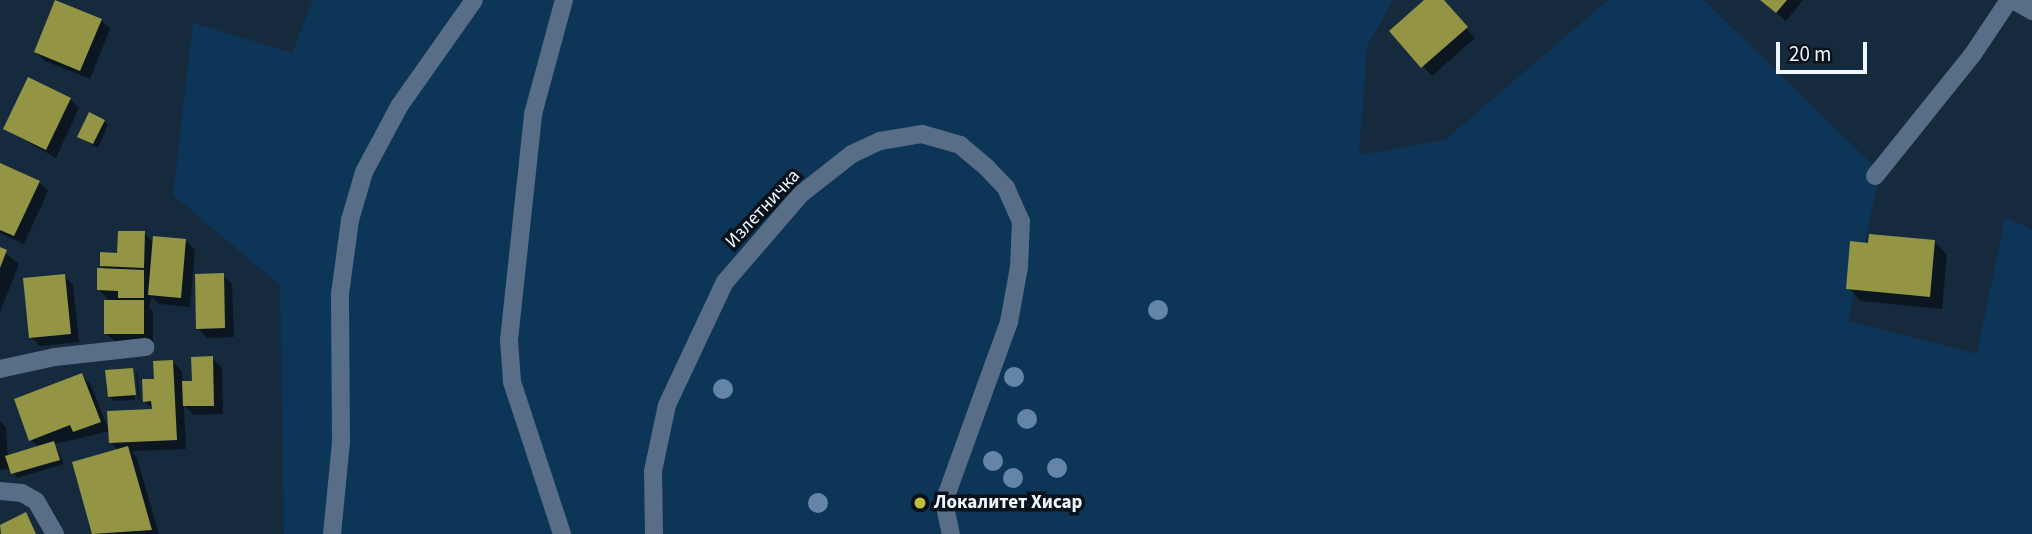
<!DOCTYPE html>
<html>
<head>
<meta charset="utf-8">
<style>
	body { margin:0 }
	#map { position:relative; width:2032px; height:534px; overflow:hidden; background:#162a3e; font-family:"Source Sans 3",sans-serif }
	div>[style] { position:absolute }
	.green>* { inset:0; background:#0c3558 }
	.shadow>* { inset:0; background:#0007 }
	.building>* { inset:0; background:#939444 }
	.lane>* { height:18px; margin:-9px; padding:0 9px; transform-origin:9px; border-radius:9px; background:#576e86 }
	.street>* { height:18px; margin:-9px; padding:0 9px; transform-origin:9px; border-radius:9px; background:#576e86 }
	.trees>* { width:20px; height:20px; margin:-10px; border-radius:50%; background:#6485a7 }
	.dots>* { width:19px; height:19px; translate:-50% -50%; box-sizing:border-box; border:4px solid #09121b; border-radius:50% }
	span { translate:-50% -50%; white-space:nowrap; text-align:center; line-height:1.15; -webkit-text-stroke:7px #09121b; paint-order:stroke }
	.street-label { font-size:19px; color:#eef6fe }
	.poi-label { font-size:19px; color:#eef6fe; font-weight:700 }
	.left { translate:0 -50%; text-align:left }
	.scale { position:absolute; left:1776px; top:42px; width:91px; height:32px; box-sizing:border-box; border:4px solid #eef6fe; border-top:0; padding-left:9px; font-size:21px; line-height:24px; white-space:nowrap; color:#eef6fe; -webkit-text-stroke:5px #09121b; paint-order:stroke }
</style>
</head>
<body>
<div id="map">
	<div class="green">
		<i style="clip-path:polygon(313px 0,1393px 0,1367px 46px,1359px 155px,1445px 140px,1608px 0,1704px 0,1880px 172px,1848px 321px,1977px 354px,2005px 218px,2032px 229px,2032px 534px,284px 534px,280px 285px,173px 195px,193px 23px,292px 53px)"></i>
	</div>
	<div class="shadow">
		<i style="clip-path:polygon(1427px 0,1442px 0,1475px 38px,1432px 76px,1392px 31px)"></i>
		<i style="clip-path:polygon(1760px 0,1803px 0,1786px 21px)"></i>
		<i style="clip-path:polygon(101px 20px,110px 29px,90px 79px,45px 61px,36px 52px)"></i>
		<i style="clip-path:polygon(70px 99px,79px 108px,56px 158px,5px 129px)"></i>
		<i style="clip-path:polygon(104px 121px,108px 125px,98px 148px,79px 137px)"></i>
		<i style="clip-path:polygon(0 165px,39px 182px,48px 191px,24px 244px,0 233px)"></i>
		<i style="clip-path:polygon(144px 233px,154px 243px,185px 240px,195px 250px,190px 307px,159px 304px,152px 297px,149px 307px,153px 311px,153px 343px,115px 342px,106px 333px,111px 302px,99px 290px,106px 270px,101px 265px)"></i>
		<i style="clip-path:polygon(1935px 242px,1947px 255px,1942px 309px,1861px 301px,1848px 288px,1870px 245px)"></i>
		<i style="clip-path:polygon(0 249px,19px 264px,0 312px)"></i>
		<i style="clip-path:polygon(223px 275px,232px 284px,234px 337px,207px 338px,198px 328px)"></i>
		<i style="clip-path:polygon(64px 276px,73px 285px,79px 342px,40px 346px,31px 337px)"></i>
		<i style="clip-path:polygon(212px 358px,222px 368px,223px 414px,194px 415px,184px 405px,186px 449px,131px 451px,137px 458px,159px 534px,94px 534px,74px 463px,119px 451px,110px 442px,154px 410px,144px 401px,173px 362px,182px 371px,183px 383px,194px 383px)"></i>
		<i style="clip-path:polygon(133px 370px,135px 400px,114px 401px,109px 397px)"></i>
		<i style="clip-path:polygon(136px 373px,137px 374px,140px 399px,138px 399px)"></i>
		<i style="clip-path:polygon(82px 375px,91px 385px,109px 431px,55px 444px,64px 464px,17px 478px,11px 469px,0 470px,0 421px,6px 427px,8px 457px,39px 447px,31px 440px)"></i>
	</div>
	<div class="building">
		<i style="clip-path:polygon(55px 0,102px 19px,80px 71px,34px 52px)"></i>
		<i style="clip-path:polygon(1424px 0,1444px 0,1468px 27px,1421px 68px,1389px 31px)"></i>
		<i style="clip-path:polygon(1760px 0,1787px 0,1776px 13px)"></i>
		<i style="clip-path:polygon(28px 77px,71px 98px,46px 150px,3px 129px)"></i>
		<i style="clip-path:polygon(89px 112px,105px 120px,93px 144px,77px 137px)"></i>
		<i style="clip-path:polygon(0 163px,40px 181px,14px 236px,0 230px)"></i>
		<i style="clip-path:polygon(118px 231px,145px 231px,144px 268px,100px 266px,100px 252px,117px 253px)"></i>
		<i style="clip-path:polygon(1869px 234px,1935px 240px,1930px 297px,1846px 289px,1850px 241px,1868px 243px)"></i>
		<i style="clip-path:polygon(153px 236px,186px 239px,181px 298px,148px 295px)"></i>
		<i style="clip-path:polygon(0 247px,7px 250px,0 268px)"></i>
		<i style="clip-path:polygon(97px 268px,144px 270px,144px 298px,118px 298px,118px 291px,97px 290px)"></i>
		<i style="clip-path:polygon(224px 273px,225px 328px,196px 329px,195px 274px)"></i>
		<i style="clip-path:polygon(65px 274px,71px 334px,29px 338px,23px 278px)"></i>
		<i style="clip-path:polygon(104px 300px,144px 300px,144px 334px,104px 334px)"></i>
		<i style="clip-path:polygon(213px 356px,214px 406px,183px 406px,182px 381px,192px 381px,191px 357px)"></i>
		<i style="clip-path:polygon(173px 360px,177px 440px,109px 443px,107px 411px,152px 409px,151px 401px,143px 402px,142px 379px,154px 379px,153px 361px)"></i>
		<i style="clip-path:polygon(133px 368px,136px 395px,108px 397px,105px 370px)"></i>
		<i style="clip-path:polygon(82px 373px,101px 422px,73px 432px,70px 425px,29px 441px,14px 399px)"></i>
		<i style="clip-path:polygon(54px 441px,60px 460px,11px 474px,5px 456px)"></i>
		<i style="clip-path:polygon(128px 446px,152px 530px,92px 534px,72px 462px)"></i>
		<i style="clip-path:polygon(26px 512px,36px 534px,1px 534px,0 525px)"></i>
	</div>
	<div class="lane">
		<i style="left:1875px;top:176px;width:156px;rotate:-51.2deg"></i>
		<i style="left:1973px;top:54px;width:65px;rotate:-56.3deg"></i>
		<i style="left:0;top:369px;width:56px;rotate:-12.3deg"></i>
		<i style="left:55px;top:357px;width:91px;rotate:-6.3deg"></i>
		<i style="left:0;top:491px;width:22px;rotate:5deg"></i>
		<i style="left:22px;top:493px;width:16px;rotate:30deg"></i>
		<i style="left:36px;top:501px;width:38px;rotate:60deg"></i>
		<i style="left:332px;top:534px;width:92px;rotate:-84.4deg"></i>
		<i style="left:341px;top:442px;width:148px;rotate:-90.4deg"></i>
		<i style="left:340px;top:294px;width:75px;rotate:-82.3deg"></i>
		<i style="left:350px;top:220px;width:50px;rotate:-73.7deg"></i>
		<i style="left:364px;top:172px;width:76px;rotate:-61.8deg"></i>
		<i style="left:400px;top:105px;width:128px;rotate:-54.8deg"></i>
		<i style="left:562px;top:534px;width:160px;rotate:-108.2deg"></i>
		<i style="left:512px;top:382px;width:42px;rotate:-94.1deg"></i>
		<i style="left:509px;top:340px;width:227px;rotate:-83.9deg"></i>
		<i style="left:533px;top:114px;width:118px;rotate:-74.8deg"></i>
		<i style="left:654px;top:534px;width:63px;rotate:-90.9deg"></i>
		<i style="left:653px;top:471px;width:67px;rotate:-78deg"></i>
		<i style="left:667px;top:405px;width:136px;rotate:-64.8deg"></i>
		<i style="left:725px;top:282px;width:116px;rotate:-49.2deg"></i>
		<i style="left:801px;top:194px;width:65px;rotate:-38.1deg"></i>
		<i style="left:852px;top:154px;width:31px;rotate:-25deg"></i>
		<i style="left:880px;top:141px;width:43px;rotate:-9.5deg"></i>
		<i style="left:922px;top:134px;width:40px;rotate:16deg"></i>
		<i style="left:960px;top:145px;width:35px;rotate:40deg"></i>
		<i style="left:987px;top:168px;width:28px;rotate:46deg"></i>
		<i style="left:1006px;top:188px;width:36px;rotate:66deg"></i>
		<i style="left:1021px;top:221px;width:46px;rotate:92.5deg"></i>
		<i style="left:1019px;top:267px;width:56px;rotate:100.3deg"></i>
		<i style="left:1009px;top:322px;width:191px;rotate:109.9deg"></i>
		<i style="left:944px;top:502px;width:33px;rotate:78deg"></i>
	</div>
	<div class="street">
		<i style="left:2013px;top:0;width:22px;rotate:30deg"></i>
	</div>
	<div class="trees">
		<i style="left:1158px;top:310px"></i>
		<i style="left:1014px;top:377px"></i>
		<i style="left:723px;top:389px"></i>
		<i style="left:1027px;top:419px"></i>
		<i style="left:993px;top:461px"></i>
		<i style="left:1057px;top:468px"></i>
		<i style="left:1013px;top:478px"></i>
		<i style="left:818px;top:503px"></i>
	</div>
	<div class="dots">
		<i style="left:920px;top:503px;background:#bfbe42"></i>
	</div>
	<div class="street-label">
		<span style="left:763px;top:209px;rotate:-47deg">Излетничка</span>
	</div>
	<div class="poi-label">
		<span class="left" style="left:934px;top:503px">Локалитет Хисар</span>
	</div>
	<div class="scale">20 m</div>
</div>
</body>
</html>
